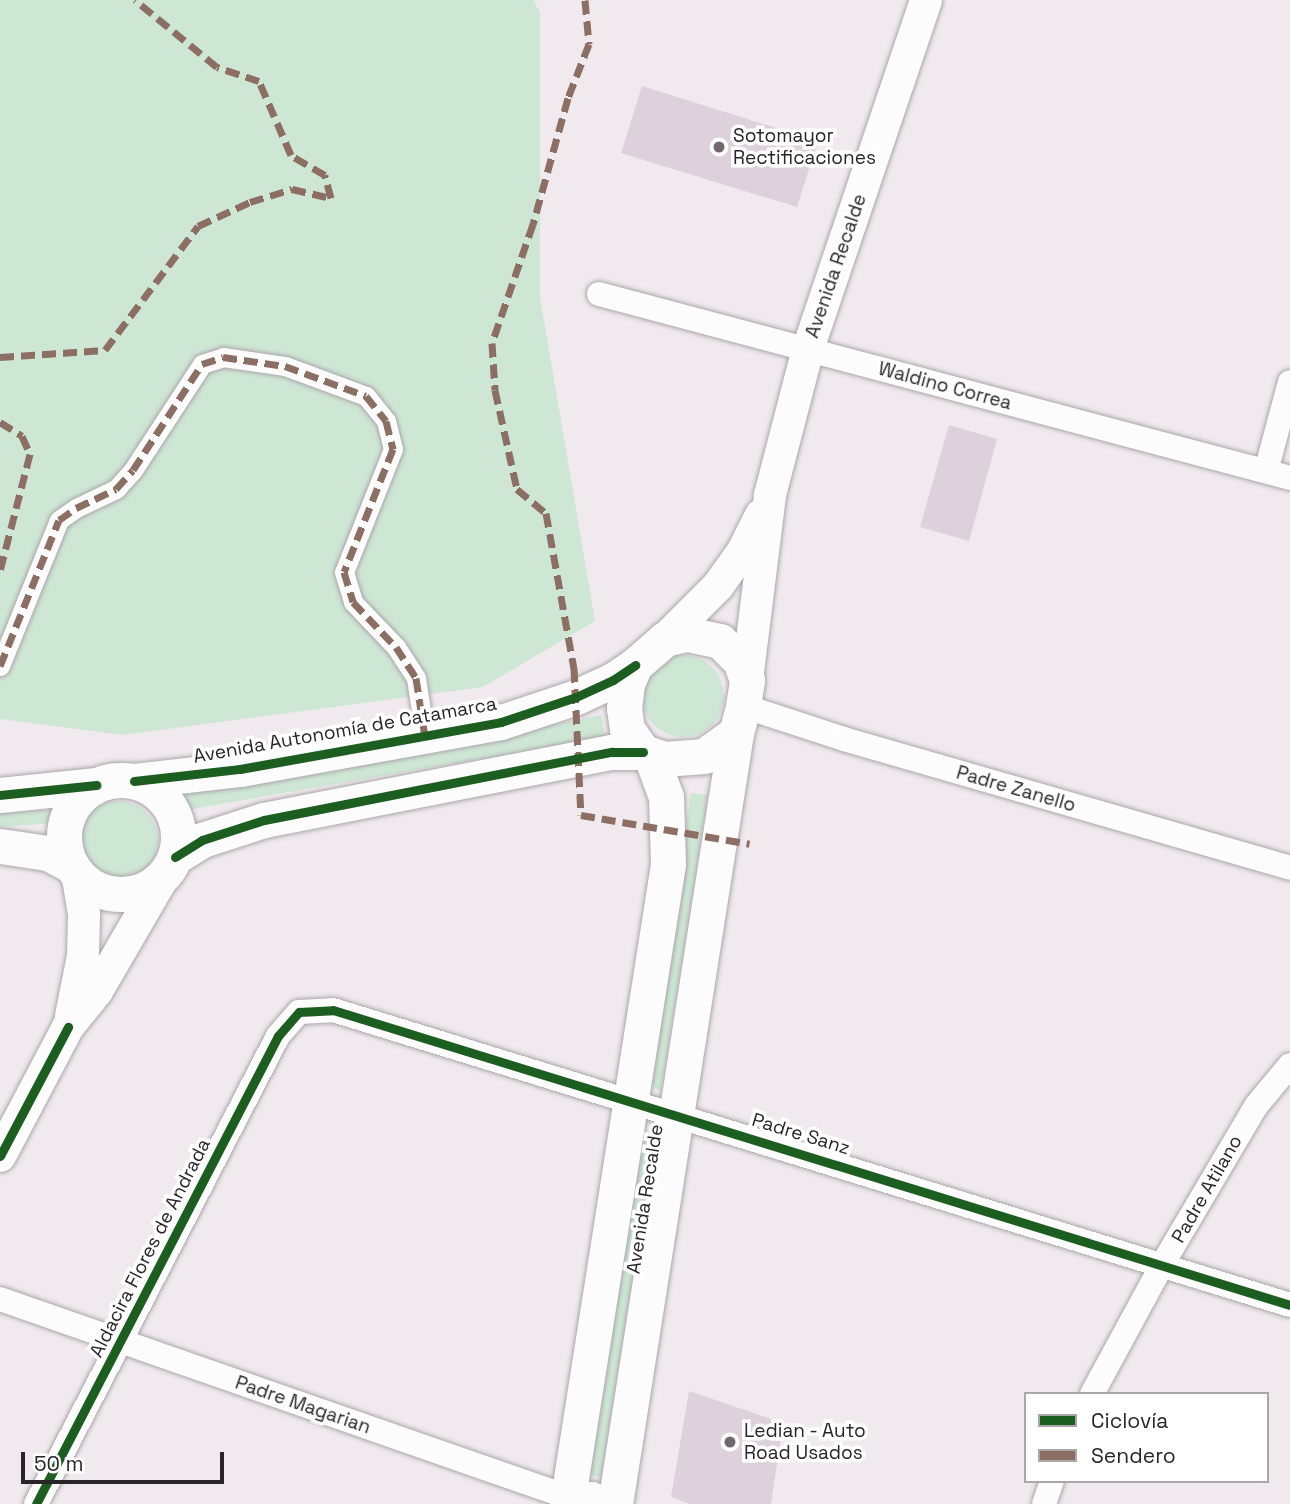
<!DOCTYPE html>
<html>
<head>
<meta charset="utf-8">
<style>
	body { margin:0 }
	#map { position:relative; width:1290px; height:1504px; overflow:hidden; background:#f0eaef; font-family:"Space Grotesk",sans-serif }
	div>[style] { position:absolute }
	.green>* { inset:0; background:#cee7d5 }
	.round { border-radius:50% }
	.building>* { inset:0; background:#ddd1db }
	.roads { filter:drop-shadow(0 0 2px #aba6aa) drop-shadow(0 0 2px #aba6aa) }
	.pedestrian>* { height:19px; margin:-9.5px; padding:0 9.5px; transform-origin:9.5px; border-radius:9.5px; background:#fdfcfd }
	.minor>* { height:24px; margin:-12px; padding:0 12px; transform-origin:12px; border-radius:12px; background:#fdfcfd }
	.tertiary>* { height:32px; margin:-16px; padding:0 16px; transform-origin:16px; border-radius:16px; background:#fdfcfd }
	.secondary>* { height:35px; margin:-17.5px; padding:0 17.5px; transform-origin:17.5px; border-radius:17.5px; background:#fdfcfd }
	.secondary>.ring { margin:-17.5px; padding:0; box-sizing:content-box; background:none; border:35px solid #fdfcfd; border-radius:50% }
	.quiet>* { height:7px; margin-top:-3.5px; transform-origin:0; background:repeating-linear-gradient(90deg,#8d6e63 0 14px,transparent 0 21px) }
	.cycleway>* { height:9px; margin:-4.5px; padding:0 4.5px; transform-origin:4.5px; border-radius:4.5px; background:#1b5e20 }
	.dots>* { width:19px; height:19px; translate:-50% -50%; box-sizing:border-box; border:4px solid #fff; border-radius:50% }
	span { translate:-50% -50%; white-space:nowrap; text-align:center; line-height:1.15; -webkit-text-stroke:7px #fff; paint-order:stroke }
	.poi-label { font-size:19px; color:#292428 }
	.left { translate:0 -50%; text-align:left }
	.street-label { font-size:19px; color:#292428 }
	.legend { position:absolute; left:1024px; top:1392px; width:245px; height:91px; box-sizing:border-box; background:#fff; border:2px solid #a9a7a9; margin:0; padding:9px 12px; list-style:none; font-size:21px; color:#292428 }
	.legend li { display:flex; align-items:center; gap:14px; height:35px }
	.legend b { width:35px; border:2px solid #a9a7a9 }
	.scale { position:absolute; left:21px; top:1452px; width:203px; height:32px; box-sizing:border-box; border:4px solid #292428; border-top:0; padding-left:9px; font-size:21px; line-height:24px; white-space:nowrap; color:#292428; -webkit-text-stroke:5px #fff; paint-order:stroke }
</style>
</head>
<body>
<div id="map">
	<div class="green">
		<i style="clip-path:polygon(0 0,533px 0,540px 12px,540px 297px,595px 621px,483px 687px,122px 735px,0 719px)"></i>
		<i class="round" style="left:642px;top:655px;width:82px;height:82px"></i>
		<i style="clip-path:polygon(601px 715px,605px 737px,187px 810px,186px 792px,403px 755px)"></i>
		<i style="clip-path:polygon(691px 793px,708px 795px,661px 1091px,646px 1082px)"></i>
		<i class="round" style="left:80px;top:801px;width:78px;height:78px"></i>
		<i style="clip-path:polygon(57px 810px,55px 823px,0 827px,0 812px)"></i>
		<i style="clip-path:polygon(639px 1137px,654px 1140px,601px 1478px,587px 1474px)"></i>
	</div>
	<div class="building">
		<i style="clip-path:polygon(642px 86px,818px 141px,797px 207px,621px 153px)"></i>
		<i style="clip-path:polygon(949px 425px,997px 439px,969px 541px,920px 527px)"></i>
		<i style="clip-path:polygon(689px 1391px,783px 1423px,771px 1504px,690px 1504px,671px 1497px)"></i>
	</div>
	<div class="roads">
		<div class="pedestrian">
			<i style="left:0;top:666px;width:157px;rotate:-68deg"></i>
			<i style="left:59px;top:520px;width:21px;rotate:-35deg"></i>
			<i style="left:76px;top:508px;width:44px;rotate:-25.4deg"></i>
			<i style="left:116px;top:489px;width:25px;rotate:-48deg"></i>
			<i style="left:133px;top:470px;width:126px;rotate:-56.9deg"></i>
			<i style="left:202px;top:364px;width:22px;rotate:-18deg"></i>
			<i style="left:223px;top:357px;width:63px;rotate:8.3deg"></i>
			<i style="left:285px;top:366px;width:86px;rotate:20.3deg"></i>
			<i style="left:366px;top:396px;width:32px;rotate:51deg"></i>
			<i style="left:386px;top:421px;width:29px;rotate:76deg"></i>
			<i style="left:393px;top:449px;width:132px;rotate:111.7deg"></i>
			<i style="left:344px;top:572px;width:31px;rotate:73deg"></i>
			<i style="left:353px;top:602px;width:62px;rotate:46.3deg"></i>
			<i style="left:396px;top:647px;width:37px;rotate:57deg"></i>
			<i style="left:416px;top:678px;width:60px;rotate:81.3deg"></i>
		</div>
		<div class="minor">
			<i style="left:599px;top:294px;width:715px;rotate:14.91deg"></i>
			<i style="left:1266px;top:471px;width:92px;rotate:-74.9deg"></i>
			<i style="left:743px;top:706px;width:106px;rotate:18.1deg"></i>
			<i style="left:844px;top:739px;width:464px;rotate:16.1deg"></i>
			<i style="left:0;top:1299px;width:602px;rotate:19.22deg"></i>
			<i style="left:568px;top:1497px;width:25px;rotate:-7deg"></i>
			<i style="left:593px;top:1494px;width:16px;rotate:40deg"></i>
			<i style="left:1092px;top:1394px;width:147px;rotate:-61.5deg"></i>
			<i style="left:1162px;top:1265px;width:185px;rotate:-59.4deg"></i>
			<i style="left:1256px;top:1106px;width:53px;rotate:-50.3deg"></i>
			<i style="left:36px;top:1504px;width:527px;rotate:-62.66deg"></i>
			<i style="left:278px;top:1036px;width:32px;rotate:-49deg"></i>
			<i style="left:299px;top:1012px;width:34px;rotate:-3deg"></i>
			<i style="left:333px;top:1010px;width:1001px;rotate:17.13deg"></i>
			<i style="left:1044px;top:1504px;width:24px;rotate:-71deg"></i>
		</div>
		<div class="tertiary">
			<i style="left:665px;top:639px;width:75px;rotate:-45deg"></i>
			<i style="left:718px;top:586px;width:43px;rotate:-54.5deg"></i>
			<i style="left:743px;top:551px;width:40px;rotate:-63.4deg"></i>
			<i style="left:747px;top:680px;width:186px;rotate:-82.9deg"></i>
			<i style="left:770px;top:495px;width:151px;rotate:-75.4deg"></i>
			<i style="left:808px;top:349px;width:368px;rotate:-71.3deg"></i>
			<i style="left:71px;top:1016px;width:61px;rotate:-78.7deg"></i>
			<i style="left:83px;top:956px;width:42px;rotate:-88.6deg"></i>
			<i style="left:84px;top:914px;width:43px;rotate:-99.5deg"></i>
			<i style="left:0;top:1156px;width:146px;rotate:-62.2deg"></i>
			<i style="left:68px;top:1027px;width:46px;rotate:-51.1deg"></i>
			<i style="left:97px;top:991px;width:135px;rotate:-59.8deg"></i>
		</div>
		<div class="secondary">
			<i class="ring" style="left:64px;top:780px;width:79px;height:79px"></i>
			<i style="left:134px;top:781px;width:107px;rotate:-6.5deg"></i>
			<i style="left:240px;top:769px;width:265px;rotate:-10.2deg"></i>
			<i style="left:501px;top:722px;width:79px;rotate:-18.4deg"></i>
			<i style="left:576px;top:697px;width:41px;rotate:-24.7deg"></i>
			<i style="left:613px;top:680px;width:27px;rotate:-34deg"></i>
			<i style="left:0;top:795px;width:97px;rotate:-5.9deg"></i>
			<i style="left:0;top:846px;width:49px;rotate:8.3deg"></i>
			<i style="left:48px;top:853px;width:27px;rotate:28deg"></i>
			<i style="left:175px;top:857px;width:32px;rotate:-32deg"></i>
			<i style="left:202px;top:840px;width:65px;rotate:-17.9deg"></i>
			<i style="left:264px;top:820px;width:355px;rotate:-11.1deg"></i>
			<i style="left:612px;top:752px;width:31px"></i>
			<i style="left:643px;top:752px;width:22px;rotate:18deg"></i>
			<i style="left:664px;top:759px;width:40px;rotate:-4.3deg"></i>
			<i style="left:704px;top:756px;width:39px;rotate:-36deg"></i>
			<i style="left:736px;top:733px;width:28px;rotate:-75deg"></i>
			<i style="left:743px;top:706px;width:26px;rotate:-81deg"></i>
			<i style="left:747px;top:680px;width:20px;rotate:-110deg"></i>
			<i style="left:740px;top:661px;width:28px;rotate:-135deg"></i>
			<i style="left:720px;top:641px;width:35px;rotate:-168deg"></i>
			<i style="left:686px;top:634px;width:22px;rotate:167deg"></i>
			<i style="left:665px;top:639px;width:40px;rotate:139deg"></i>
			<i style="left:635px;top:665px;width:21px;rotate:113deg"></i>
			<i style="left:627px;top:684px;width:24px;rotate:97deg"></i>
			<i style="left:624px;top:708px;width:21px;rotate:82deg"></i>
			<i style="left:627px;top:729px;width:28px;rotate:55deg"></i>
			<i style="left:567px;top:1504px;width:648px;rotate:-81.03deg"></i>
			<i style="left:668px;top:864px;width:67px;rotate:-91.7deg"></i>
			<i style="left:666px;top:797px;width:44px;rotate:-110.1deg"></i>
			<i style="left:615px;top:1504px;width:780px;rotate:-81.08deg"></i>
		</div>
	</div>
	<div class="quiet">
		<i style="left:585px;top:0;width:44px;rotate:84.8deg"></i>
		<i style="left:589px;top:44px;width:58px;rotate:111.3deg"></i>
		<i style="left:568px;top:98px;width:131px;rotate:105.5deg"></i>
		<i style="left:533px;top:224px;width:126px;rotate:109deg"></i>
		<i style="left:492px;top:343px;width:47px;rotate:86.3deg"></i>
		<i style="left:495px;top:390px;width:101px;rotate:77.5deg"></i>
		<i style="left:517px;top:489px;width:38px;rotate:40deg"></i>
		<i style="left:546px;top:513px;width:158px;rotate:79.8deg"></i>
		<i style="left:574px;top:668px;width:147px;rotate:87.3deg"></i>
		<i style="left:581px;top:815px;width:171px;rotate:9.7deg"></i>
		<i style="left:0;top:357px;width:105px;rotate:-3.8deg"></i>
		<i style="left:105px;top:350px;width:155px;rotate:-53.1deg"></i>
		<i style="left:198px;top:226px;width:57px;rotate:-24.8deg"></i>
		<i style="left:250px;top:202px;width:44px;rotate:-17.2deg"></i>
		<i style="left:292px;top:189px;width:40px;rotate:13deg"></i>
		<i style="left:331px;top:198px;width:24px;rotate:-105deg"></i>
		<i style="left:325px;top:175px;width:39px;rotate:-150deg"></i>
		<i style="left:291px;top:155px;width:81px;rotate:-113.4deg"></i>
		<i style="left:259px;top:81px;width:44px;rotate:-161.6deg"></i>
		<i style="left:217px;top:67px;width:106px;rotate:-140.7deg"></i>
		<i style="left:0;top:422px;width:26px;rotate:32deg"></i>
		<i style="left:22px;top:436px;width:20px;rotate:66deg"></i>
		<i style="left:30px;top:454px;width:121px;rotate:104.4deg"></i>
		<i style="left:0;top:666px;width:157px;rotate:-68deg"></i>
		<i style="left:59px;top:520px;width:21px;rotate:-35deg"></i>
		<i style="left:76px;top:508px;width:44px;rotate:-25.4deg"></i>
		<i style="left:116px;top:489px;width:25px;rotate:-48deg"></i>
		<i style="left:133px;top:470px;width:126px;rotate:-56.9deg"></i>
		<i style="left:202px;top:364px;width:22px;rotate:-18deg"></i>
		<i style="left:223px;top:357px;width:63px;rotate:8.3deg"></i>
		<i style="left:285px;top:366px;width:86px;rotate:20.3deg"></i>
		<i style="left:366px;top:396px;width:32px;rotate:51deg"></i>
		<i style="left:386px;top:421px;width:29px;rotate:76deg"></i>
		<i style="left:393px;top:449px;width:132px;rotate:111.7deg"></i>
		<i style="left:344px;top:572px;width:31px;rotate:73deg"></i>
		<i style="left:353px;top:602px;width:62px;rotate:46.3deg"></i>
		<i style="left:396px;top:647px;width:37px;rotate:57deg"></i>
		<i style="left:416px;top:678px;width:60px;rotate:81.3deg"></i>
	</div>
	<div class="cycleway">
		<i style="left:134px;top:781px;width:107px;rotate:-6.5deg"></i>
		<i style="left:240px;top:769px;width:265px;rotate:-10.2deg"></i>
		<i style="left:501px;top:722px;width:79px;rotate:-18.4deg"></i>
		<i style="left:576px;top:697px;width:41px;rotate:-24.7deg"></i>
		<i style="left:613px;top:680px;width:27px;rotate:-34deg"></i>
		<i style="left:0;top:795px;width:97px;rotate:-5.9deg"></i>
		<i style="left:175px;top:857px;width:32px;rotate:-32deg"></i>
		<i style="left:202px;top:840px;width:65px;rotate:-17.9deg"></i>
		<i style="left:264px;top:820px;width:355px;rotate:-11.1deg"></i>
		<i style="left:612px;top:752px;width:31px"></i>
		<i style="left:0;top:1156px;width:146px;rotate:-62.2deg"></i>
		<i style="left:36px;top:1504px;width:527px;rotate:-62.66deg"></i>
		<i style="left:278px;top:1036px;width:32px;rotate:-49deg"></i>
		<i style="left:299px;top:1012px;width:34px;rotate:-3deg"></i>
		<i style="left:333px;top:1010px;width:1001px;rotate:17.13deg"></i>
	</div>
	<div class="dots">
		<i style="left:719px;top:147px;background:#6f696e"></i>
		<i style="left:730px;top:1442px;background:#6f696e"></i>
	</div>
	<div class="poi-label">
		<span class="left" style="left:733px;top:147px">Sotomayor<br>Rectificaciones</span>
		<span class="left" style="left:744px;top:1442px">Ledian - Auto<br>Road Usados</span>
	</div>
	<div class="street-label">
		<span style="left:836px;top:266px;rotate:-71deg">Avenida Recalde</span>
		<span style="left:945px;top:386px;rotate:15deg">Waldino Correa</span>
		<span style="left:345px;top:730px;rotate:-10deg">Avenida Autonomía de Catamarca</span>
		<span style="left:1016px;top:789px;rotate:16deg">Padre Zanello</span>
		<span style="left:801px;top:1134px;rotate:17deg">Padre Sanz</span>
		<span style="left:1207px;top:1189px;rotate:-60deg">Padre Atilano</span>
		<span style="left:645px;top:1199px;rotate:-81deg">Avenida Recalde</span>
		<span style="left:150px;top:1248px;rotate:-63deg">Aldacira Flores de Andrada</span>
		<span style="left:303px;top:1405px;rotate:19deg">Padre Magarian</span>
	</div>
	<ul class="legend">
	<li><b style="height:9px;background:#1b5e20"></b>Ciclovía</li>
	<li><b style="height:9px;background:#8d6e63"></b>Sendero</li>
	</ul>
	<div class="scale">50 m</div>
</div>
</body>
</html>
